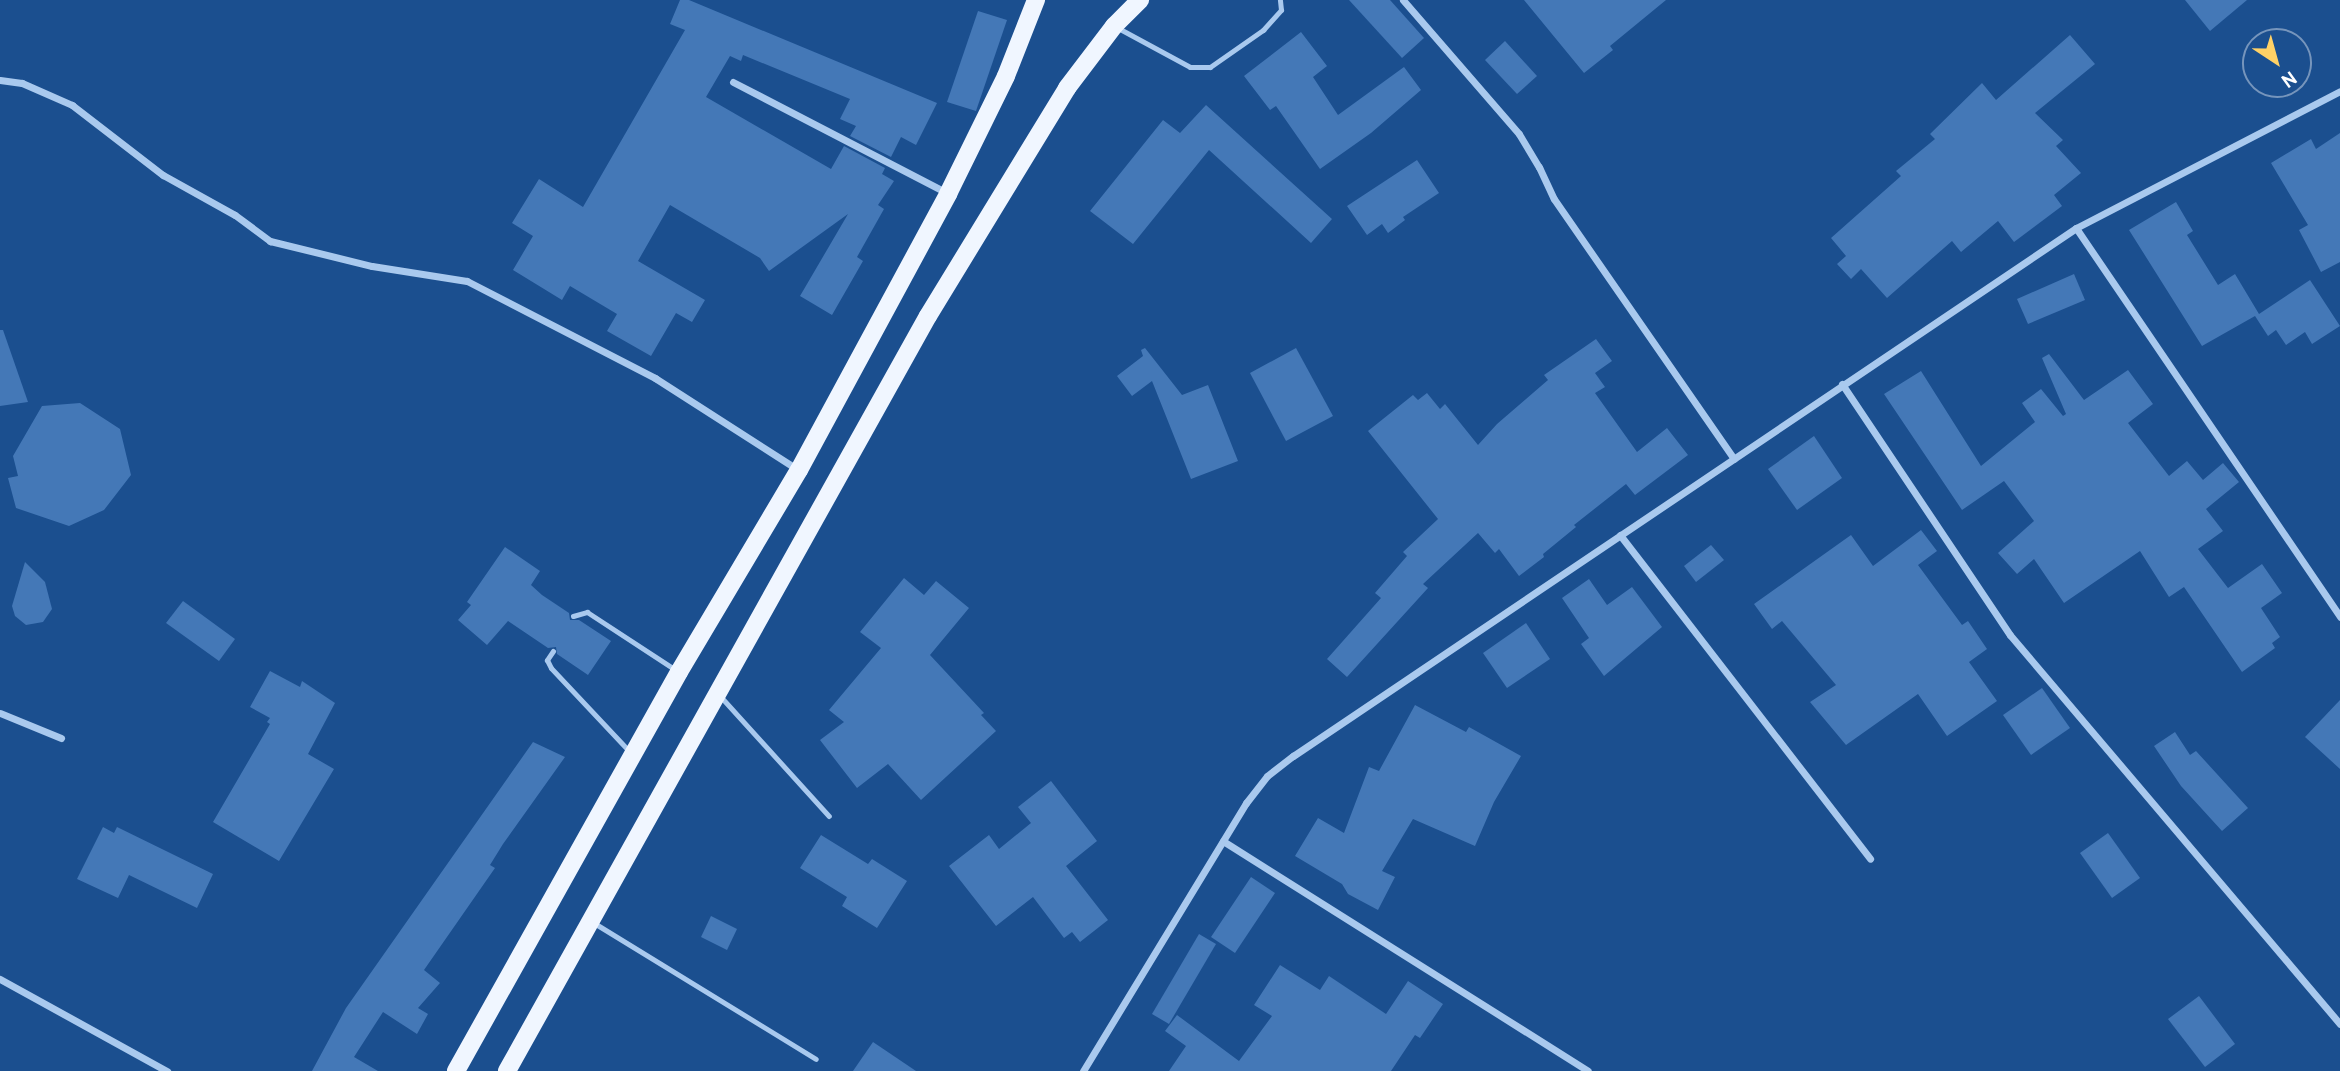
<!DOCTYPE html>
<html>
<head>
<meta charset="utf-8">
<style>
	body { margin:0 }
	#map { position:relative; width:2340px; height:1071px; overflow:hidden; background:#1b4f8f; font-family:Overpass,sans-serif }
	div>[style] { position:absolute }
	.building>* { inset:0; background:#4478b7 }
	.service>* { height:5px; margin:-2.5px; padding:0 2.5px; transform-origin:2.5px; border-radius:2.5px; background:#a9c9ee }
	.minor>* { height:7px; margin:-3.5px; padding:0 3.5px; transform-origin:3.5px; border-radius:3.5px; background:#a9c9ee }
	.primary>* { height:18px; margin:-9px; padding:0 9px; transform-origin:9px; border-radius:9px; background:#f0f6ff }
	span { translate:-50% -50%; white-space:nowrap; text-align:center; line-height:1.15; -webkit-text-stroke:7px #1b4f8f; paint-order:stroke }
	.north { position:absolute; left:2242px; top:28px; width:70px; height:70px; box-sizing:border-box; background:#1b4f8f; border:2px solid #7695bc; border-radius:50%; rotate:144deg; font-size:19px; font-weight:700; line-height:28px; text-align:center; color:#fff }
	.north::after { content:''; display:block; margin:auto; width:24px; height:32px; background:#ffd166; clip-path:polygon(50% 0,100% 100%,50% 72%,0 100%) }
</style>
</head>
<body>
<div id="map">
	<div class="building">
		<i style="clip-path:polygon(680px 0,689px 0,937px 103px,916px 145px,901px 137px,891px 157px,850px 136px,856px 126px,840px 119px,850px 99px,743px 55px,741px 61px,730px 56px,706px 97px,831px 169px,844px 146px,885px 168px,882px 174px,894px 181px,878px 205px,884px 209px,857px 257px,863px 261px,832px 315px,800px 296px,848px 214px,769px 271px,760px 258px,670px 205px,638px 261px,705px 300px,692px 322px,676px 313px,651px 356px,607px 331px,617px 314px,570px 286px,562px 300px,513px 270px,533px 236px,512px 223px,539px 179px,583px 207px,685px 30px,670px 24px)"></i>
		<i style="clip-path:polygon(1349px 0,1390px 0,1424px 38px,1402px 58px)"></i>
		<i style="clip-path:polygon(1524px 0,1666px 0,1610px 46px,1613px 50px,1584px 73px)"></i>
		<i style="clip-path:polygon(2185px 0,2247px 0,2210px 31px)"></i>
		<i style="clip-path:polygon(978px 11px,1007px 20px,976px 111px,947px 102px)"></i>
		<i style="clip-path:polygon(1301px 32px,1327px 66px,1313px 77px,1338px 115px,1404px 67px,1421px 90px,1371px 133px,1320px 169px,1276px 106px,1270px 110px,1244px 76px)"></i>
		<i style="clip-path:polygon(2070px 35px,2095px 64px,2035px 113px,2063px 140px,2056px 146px,2081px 173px,2054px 195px,2062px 206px,2014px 242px,1998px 221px,1961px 252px,1952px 241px,1887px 298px,1861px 269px,1851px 279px,1837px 264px,1846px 256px,1831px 238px,1901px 176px,1896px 171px,1935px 139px,1930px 134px,1982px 83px,1996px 100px)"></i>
		<i style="clip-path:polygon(1505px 41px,1537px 76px,1517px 94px,1485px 60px)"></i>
		<i style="clip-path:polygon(1206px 105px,1332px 219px,1311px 243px,1209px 150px,1133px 244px,1090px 211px,1163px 120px,1180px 133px)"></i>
		<i style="clip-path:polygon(2340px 133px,2340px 262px,2321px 272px,2299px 230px,2308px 225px,2271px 163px,2311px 139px,2316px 149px)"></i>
		<i style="clip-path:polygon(1417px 160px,1439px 193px,1403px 217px,1405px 220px,1388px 233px,1382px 224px,1367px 235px,1347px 206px)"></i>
		<i style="clip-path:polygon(2176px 202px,2193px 231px,2187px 235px,2218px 285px,2235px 274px,2259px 314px,2310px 280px,2340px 326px,2312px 344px,2305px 332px,2286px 345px,2276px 330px,2268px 336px,2255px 316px,2202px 346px,2129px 230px)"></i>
		<i style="clip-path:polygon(2074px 274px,2085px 300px,2028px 324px,2017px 299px)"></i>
		<i style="clip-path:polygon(0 330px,3px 330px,28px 402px,0 406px)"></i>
		<i style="clip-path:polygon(1596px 339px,1612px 361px,1595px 373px,1605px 387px,1595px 393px,1637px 452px,1667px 428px,1688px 455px,1635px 495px,1626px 484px,1574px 525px,1576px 527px,1543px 554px,1544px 557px,1519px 576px,1499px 549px,1495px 553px,1478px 533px,1423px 584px,1428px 588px,1347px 677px,1327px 659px,1381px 598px,1375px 593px,1407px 556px,1403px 552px,1438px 519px,1368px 431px,1413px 395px,1418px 400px,1427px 393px,1440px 409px,1445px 404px,1478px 445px,1497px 424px,1548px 380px,1544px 375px)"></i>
		<i style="clip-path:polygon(1145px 348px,1182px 395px,1208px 385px,1238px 461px,1191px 479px,1152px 381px,1132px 396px,1117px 376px,1143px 356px,1141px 350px)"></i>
		<i style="clip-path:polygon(1296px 348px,1333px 416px,1286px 441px,1250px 373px)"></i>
		<i style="clip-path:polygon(2049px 354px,2084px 400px,2128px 370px,2153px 404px,2128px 423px,2169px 476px,2187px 461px,2203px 480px,2223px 463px,2239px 482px,2206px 509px,2223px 531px,2198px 549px,2228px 588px,2262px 564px,2282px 593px,2261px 608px,2280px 637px,2272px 643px,2275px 648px,2242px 672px,2184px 587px,2169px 597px,2140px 551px,2064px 603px,2034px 559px,2017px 574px,1998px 553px,2034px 521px,2004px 481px,1962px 510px,1884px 394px,1921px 371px,1981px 466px,2035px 422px,2022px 403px,2041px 389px,2063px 416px,2066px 414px,2042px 358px)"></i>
		<i style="clip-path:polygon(80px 403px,120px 429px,131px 475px,104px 510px,69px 526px,16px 508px,8px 478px,18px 476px,13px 456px,42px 406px)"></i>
		<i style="clip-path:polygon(1814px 436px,1842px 478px,1797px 510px,1768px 469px)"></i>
		<i style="clip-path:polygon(1921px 530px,1937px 551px,1918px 565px,1962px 625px,1968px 621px,1987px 649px,1969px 662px,1997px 701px,1947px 736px,1918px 694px,1846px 745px,1810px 702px,1836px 685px,1782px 621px,1772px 629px,1754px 604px,1851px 535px,1873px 566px)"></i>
		<i style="clip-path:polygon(1711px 545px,1724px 560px,1696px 582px,1684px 566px)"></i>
		<i style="clip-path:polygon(505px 547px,540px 571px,531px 585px,542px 595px,569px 613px,570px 620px,579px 620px,611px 641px,588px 675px,557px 654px,556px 647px,548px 648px,508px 621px,487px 645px,458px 620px,471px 605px,467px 602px)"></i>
		<i style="clip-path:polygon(25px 562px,45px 582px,52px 609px,43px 622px,26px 625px,15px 616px,12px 606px)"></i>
		<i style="clip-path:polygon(904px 578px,924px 595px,936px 581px,969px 608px,930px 655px,984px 713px,981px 715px,996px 731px,921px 800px,888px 764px,857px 788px,820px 740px,844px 722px,829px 710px,881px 648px,860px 632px)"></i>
		<i style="clip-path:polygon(1589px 579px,1607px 605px,1632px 587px,1662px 627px,1604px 676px,1581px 644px,1589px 638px,1562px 598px)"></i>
		<i style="clip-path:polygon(183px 601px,235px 639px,219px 661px,166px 623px)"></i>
		<i style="clip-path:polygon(1526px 623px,1550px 659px,1507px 688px,1483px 653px)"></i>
		<i style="clip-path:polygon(270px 671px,300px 687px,302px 681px,335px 703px,308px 754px,334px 769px,279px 861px,213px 822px,270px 724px,267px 722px,270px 718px,250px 707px)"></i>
		<i style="clip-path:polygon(2042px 688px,2070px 728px,2031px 755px,2003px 715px)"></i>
		<i style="clip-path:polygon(2340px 700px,2340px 769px,2305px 737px)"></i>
		<i style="clip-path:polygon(1415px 705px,1466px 732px,1469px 727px,1521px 756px,1494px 802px,1475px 846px,1413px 819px,1382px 871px,1395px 877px,1378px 910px,1348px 894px,1342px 884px,1295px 856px,1318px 818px,1344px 833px,1369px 767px,1379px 771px)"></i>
		<i style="clip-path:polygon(2175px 732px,2190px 755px,2196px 751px,2248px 808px,2222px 831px,2181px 786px,2154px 746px)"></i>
		<i style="clip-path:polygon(533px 742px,565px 757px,503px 844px,490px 865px,495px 868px,424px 970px,440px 983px,418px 1008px,428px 1014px,417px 1034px,383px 1012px,354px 1057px,378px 1071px,312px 1071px,346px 1008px)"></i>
		<i style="clip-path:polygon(1051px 781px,1097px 841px,1066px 866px,1108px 920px,1080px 942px,1072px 932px,1064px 938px,1033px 897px,996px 926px,949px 866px,989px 835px,999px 849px,1031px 823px,1018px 807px)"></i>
		<i style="clip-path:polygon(103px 827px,114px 833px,117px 827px,213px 874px,197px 908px,129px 875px,118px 898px,77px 879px)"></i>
		<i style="clip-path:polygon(2108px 833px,2140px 878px,2112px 898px,2080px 853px)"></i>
		<i style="clip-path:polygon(821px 835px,868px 864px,872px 859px,907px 881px,877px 928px,842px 906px,847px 897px,800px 868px)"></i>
		<i style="clip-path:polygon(1251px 877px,1275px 893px,1235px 953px,1211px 937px)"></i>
		<i style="clip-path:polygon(711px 916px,737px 929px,727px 950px,701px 937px)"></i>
		<i style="clip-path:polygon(1199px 934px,1216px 944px,1169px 1024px,1152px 1014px)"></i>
		<i style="clip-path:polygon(1280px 965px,1320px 990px,1329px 976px,1386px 1014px,1408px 981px,1443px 1004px,1420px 1038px,1415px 1035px,1391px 1071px,1169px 1071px,1186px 1046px,1165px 1031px,1177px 1015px,1239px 1061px,1272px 1016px,1254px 1005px)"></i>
		<i style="clip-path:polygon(2199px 996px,2235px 1044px,2205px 1067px,2168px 1019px)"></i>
		<i style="clip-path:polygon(873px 1042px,916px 1071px,853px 1071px)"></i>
	</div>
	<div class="service">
		<i style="left:1118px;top:28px;width:82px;rotate:28.4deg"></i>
		<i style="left:1190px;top:67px;width:20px"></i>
		<i style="left:1210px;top:67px;width:65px;rotate:-34.9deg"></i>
		<i style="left:1263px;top:30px;width:27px;rotate:-48deg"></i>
		<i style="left:1281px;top:10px;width:10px;rotate:-96deg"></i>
		<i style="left:573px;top:616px;width:15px;rotate:-16deg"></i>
		<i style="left:587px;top:612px;width:108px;rotate:33.2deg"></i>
		<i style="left:553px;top:651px;width:11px;rotate:124deg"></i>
		<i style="left:547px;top:660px;width:9px;rotate:63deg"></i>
		<i style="left:551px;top:668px;width:115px;rotate:46.8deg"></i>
		<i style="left:720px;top:696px;width:162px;rotate:47.8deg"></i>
		<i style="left:594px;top:923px;width:260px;rotate:31.5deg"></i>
	</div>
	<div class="minor">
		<i style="left:1403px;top:0;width:177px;rotate:49.1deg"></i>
		<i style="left:1519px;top:134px;width:39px;rotate:59deg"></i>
		<i style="left:1539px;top:167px;width:35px;rotate:65deg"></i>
		<i style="left:1554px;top:199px;width:316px;rotate:55.3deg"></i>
		<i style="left:0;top:80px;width:22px;rotate:8deg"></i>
		<i style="left:22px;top:83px;width:55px;rotate:23.7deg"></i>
		<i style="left:72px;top:105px;width:115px;rotate:37.6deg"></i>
		<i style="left:163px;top:175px;width:82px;rotate:29.1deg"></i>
		<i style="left:235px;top:215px;width:44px;rotate:36.6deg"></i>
		<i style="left:270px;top:241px;width:105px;rotate:13.8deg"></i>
		<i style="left:372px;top:266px;width:96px;rotate:9deg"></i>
		<i style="left:467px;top:281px;width:212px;rotate:27.3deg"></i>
		<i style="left:655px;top:378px;width:169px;rotate:32.7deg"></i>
		<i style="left:733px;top:82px;width:241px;rotate:27.4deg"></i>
		<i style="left:2076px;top:228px;width:470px;rotate:55.8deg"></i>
		<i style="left:1842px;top:384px;width:302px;rotate:56.2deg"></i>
		<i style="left:2010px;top:635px;width:510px;rotate:49.69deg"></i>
		<i style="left:1620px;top:535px;width:409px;rotate:52.3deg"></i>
		<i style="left:0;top:713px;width:66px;rotate:22.3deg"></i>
		<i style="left:1223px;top:841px;width:431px;rotate:32.2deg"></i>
		<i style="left:0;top:979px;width:191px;rotate:28.9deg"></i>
		<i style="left:1083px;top:1071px;width:314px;rotate:-58.7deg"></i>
		<i style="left:1246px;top:803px;width:34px;rotate:-52deg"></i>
		<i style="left:1267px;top:776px;width:33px;rotate:-38deg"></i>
		<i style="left:1293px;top:756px;width:944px;rotate:-33.99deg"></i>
		<i style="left:2076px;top:228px;width:297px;rotate:-27.4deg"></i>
	</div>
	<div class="primary">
		<i style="left:456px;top:1071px;width:457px;rotate:-60.8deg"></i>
		<i style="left:679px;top:672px;width:235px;rotate:-59.3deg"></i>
		<i style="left:799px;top:470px;width:314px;rotate:-61.6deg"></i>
		<i style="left:948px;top:194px;width:131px;rotate:-63.8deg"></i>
		<i style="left:1006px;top:76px;width:82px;rotate:-68.5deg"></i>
		<i style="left:507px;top:1071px;width:864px;rotate:-60.86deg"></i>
		<i style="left:928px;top:316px;width:267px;rotate:-58.6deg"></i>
		<i style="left:1067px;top:88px;width:78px;rotate:-52.8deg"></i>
		<i style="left:1114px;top:26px;width:37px;rotate:-45deg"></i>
	</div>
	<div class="north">N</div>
</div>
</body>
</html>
